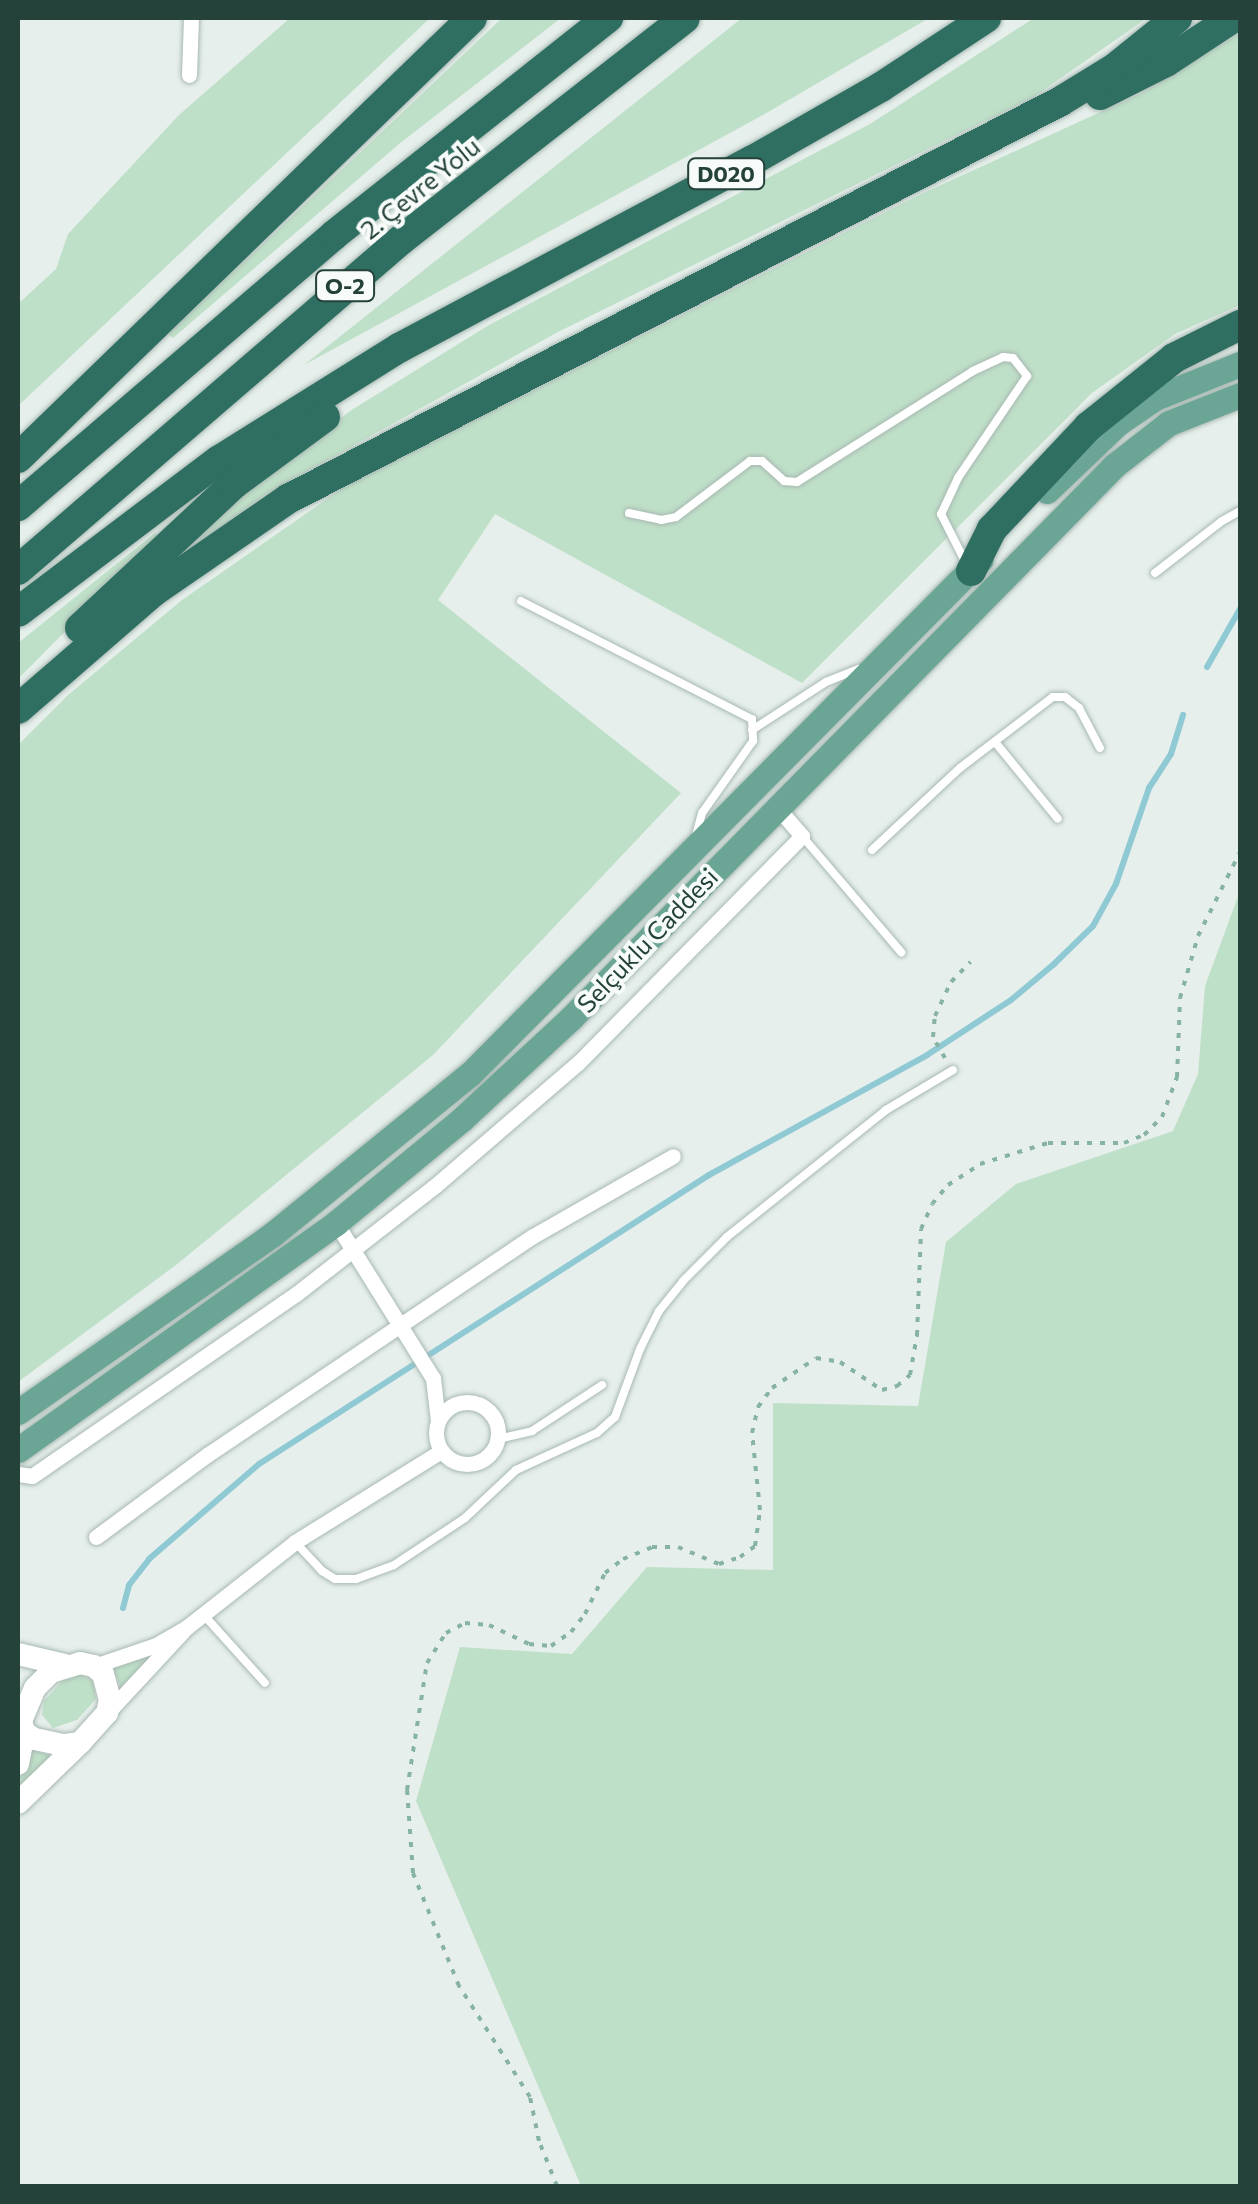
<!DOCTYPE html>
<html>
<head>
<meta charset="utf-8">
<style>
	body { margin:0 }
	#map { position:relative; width:1258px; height:2204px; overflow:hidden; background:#e6efeb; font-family:Commissioner,sans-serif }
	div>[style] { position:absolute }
	.green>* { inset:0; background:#bfe0c8 }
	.stream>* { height:6px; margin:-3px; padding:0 3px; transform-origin:3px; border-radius:3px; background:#8ec9d4 }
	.path>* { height:4px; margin-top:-2px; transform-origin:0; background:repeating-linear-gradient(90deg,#86b3a5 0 5px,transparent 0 13px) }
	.roads { filter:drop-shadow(0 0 2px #a8b8b2) drop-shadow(0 0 2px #a8b8b2) }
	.lane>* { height:8px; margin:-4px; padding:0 4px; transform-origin:4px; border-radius:4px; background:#fff }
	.street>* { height:15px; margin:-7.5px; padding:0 7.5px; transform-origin:7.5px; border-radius:7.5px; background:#fff }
	.street>.ring { margin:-7.5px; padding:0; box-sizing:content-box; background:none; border:15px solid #fff; border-radius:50% }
	.secondary>* { height:22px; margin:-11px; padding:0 11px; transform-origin:11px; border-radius:11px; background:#fff }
	.primary>* { height:25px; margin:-12.5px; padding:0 12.5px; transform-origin:12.5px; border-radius:12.5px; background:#6aa596 }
	.highway>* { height:30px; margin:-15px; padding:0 15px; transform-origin:15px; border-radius:15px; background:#2f6f62 }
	span { translate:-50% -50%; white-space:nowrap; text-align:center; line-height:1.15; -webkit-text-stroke:8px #f7fbf9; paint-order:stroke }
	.shield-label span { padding:2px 8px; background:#f7fbf9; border:2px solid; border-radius:8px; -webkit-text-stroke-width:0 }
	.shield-label { font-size:22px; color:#24423a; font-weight:700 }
	.street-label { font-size:25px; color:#24423a }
	.frame { position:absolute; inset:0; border:20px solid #24423a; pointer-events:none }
</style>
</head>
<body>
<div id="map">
	<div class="green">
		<i style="clip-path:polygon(290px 18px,430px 18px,18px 406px,18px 304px,56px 269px,68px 234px,179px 115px)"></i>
		<i style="clip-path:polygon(502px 18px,561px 18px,399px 144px,173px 338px,168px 334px)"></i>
		<i style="clip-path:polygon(742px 18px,929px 18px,763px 115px,304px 365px)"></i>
		<i style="clip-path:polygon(1034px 18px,1147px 18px,1035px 96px,558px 332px,266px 494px,201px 541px,194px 533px,350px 411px,489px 325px,870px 124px)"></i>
		<i style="clip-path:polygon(1240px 33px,1240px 305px,1175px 334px,1092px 393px,802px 683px,495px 514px,438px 600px,681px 793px,433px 1055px,176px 1265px,18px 1382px,18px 745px,68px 695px,182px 600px,347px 485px,917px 196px,1144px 92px)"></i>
		<i style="clip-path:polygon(155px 533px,159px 537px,18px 679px,18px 643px)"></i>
		<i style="clip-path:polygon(1240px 891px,1240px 2186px,581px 2186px,416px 1801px,460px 1647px,572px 1654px,647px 1567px,773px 1570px,773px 1403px,918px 1406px,946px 1242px,1016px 1184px,1173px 1131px,1198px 1074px,1205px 986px)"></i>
		<i style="clip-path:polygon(151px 1656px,121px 1687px,110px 1663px)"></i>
		<i style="clip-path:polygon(80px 1674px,93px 1681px,96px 1699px,77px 1720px,53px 1728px,42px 1715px,44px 1701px,63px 1680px)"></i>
		<i style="clip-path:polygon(30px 1748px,51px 1756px,18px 1789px,18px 1778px)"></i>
	</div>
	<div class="stream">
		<i style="left:1207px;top:667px;width:67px;rotate:-60.4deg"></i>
		<i style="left:123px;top:1608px;width:24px;rotate:-75deg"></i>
		<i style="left:129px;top:1585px;width:33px;rotate:-52deg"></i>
		<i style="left:149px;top:1559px;width:145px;rotate:-40.8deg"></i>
		<i style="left:259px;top:1464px;width:535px;rotate:-32.71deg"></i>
		<i style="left:709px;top:1175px;width:249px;rotate:-28.8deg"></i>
		<i style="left:927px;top:1055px;width:100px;rotate:-33.2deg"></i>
		<i style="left:1011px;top:1000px;width:56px;rotate:-39.9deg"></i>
		<i style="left:1054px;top:964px;width:54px;rotate:-44.3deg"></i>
		<i style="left:1093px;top:926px;width:48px;rotate:-61.3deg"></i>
		<i style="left:1116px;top:884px;width:102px;rotate:-71deg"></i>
		<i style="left:1149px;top:788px;width:40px;rotate:-57.1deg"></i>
		<i style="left:1171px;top:754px;width:41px;rotate:-72.9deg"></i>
	</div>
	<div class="path">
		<i style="left:945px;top:1058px;width:24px;rotate:-120deg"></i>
		<i style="left:933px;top:1037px;width:21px;rotate:-85deg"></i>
		<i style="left:935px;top:1016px;width:38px;rotate:-65deg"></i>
		<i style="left:951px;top:982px;width:28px;rotate:-46deg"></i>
		<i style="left:557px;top:2186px;width:48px;rotate:-111.8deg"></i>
		<i style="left:539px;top:2141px;width:45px;rotate:-101.6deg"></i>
		<i style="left:530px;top:2097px;width:132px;rotate:-122.6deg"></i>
		<i style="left:459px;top:1986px;width:122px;rotate:-112.2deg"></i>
		<i style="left:413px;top:1873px;width:83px;rotate:-94.1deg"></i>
		<i style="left:407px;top:1790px;width:129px;rotate:-81.1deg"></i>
		<i style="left:427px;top:1663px;width:36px;rotate:-58deg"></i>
		<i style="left:446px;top:1633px;width:21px;rotate:-28deg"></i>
		<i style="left:465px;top:1623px;width:24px;rotate:5deg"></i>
		<i style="left:489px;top:1625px;width:44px;rotate:25.4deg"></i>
		<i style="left:529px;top:1644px;width:22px;rotate:5deg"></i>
		<i style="left:551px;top:1646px;width:24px;rotate:-35deg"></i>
		<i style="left:571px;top:1632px;width:23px;rotate:-52deg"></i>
		<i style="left:585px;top:1614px;width:46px;rotate:-64deg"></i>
		<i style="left:605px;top:1573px;width:23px;rotate:-38deg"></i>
		<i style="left:623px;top:1559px;width:31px;rotate:-22deg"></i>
		<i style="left:652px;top:1547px;width:26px"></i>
		<i style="left:678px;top:1547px;width:44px;rotate:22.5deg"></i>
		<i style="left:719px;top:1564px;width:22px;rotate:-18deg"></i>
		<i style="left:740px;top:1557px;width:19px;rotate:-36deg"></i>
		<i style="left:755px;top:1546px;width:36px;rotate:-82deg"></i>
		<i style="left:760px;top:1510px;width:77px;rotate:-95.9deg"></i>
		<i style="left:752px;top:1433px;width:27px;rotate:-77deg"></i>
		<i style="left:758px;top:1407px;width:24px;rotate:-54deg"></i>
		<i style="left:772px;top:1388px;width:53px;rotate:-34.3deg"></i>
		<i style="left:816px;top:1358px;width:24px;rotate:9deg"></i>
		<i style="left:840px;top:1362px;width:50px;rotate:33.7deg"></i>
		<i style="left:882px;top:1390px;width:16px;rotate:-15deg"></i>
		<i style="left:897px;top:1386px;width:17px;rotate:-40deg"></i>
		<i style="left:910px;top:1375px;width:41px;rotate:-80.1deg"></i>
		<i style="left:917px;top:1335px;width:106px;rotate:-87.8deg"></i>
		<i style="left:921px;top:1229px;width:27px;rotate:-66deg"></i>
		<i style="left:932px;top:1204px;width:25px;rotate:-50deg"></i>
		<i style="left:948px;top:1185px;width:38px;rotate:-33deg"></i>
		<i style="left:980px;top:1164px;width:71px;rotate:-17.2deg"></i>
		<i style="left:1048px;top:1143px;width:76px"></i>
		<i style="left:1124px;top:1143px;width:22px;rotate:-22deg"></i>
		<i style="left:1144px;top:1135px;width:25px;rotate:-45deg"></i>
		<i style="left:1162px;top:1117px;width:43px;rotate:-69.4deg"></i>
		<i style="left:1177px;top:1077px;width:79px;rotate:-87.8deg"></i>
		<i style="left:1180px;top:998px;width:65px;rotate:-73.8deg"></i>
		<i style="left:1198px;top:936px;width:94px;rotate:-63.4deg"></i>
	</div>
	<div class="roads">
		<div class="lane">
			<i style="left:629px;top:513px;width:33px;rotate:12deg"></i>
			<i style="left:661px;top:520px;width:15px;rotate:-11deg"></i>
			<i style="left:676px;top:517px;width:93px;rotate:-37.1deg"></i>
			<i style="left:750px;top:461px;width:12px"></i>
			<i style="left:762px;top:461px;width:30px;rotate:42deg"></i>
			<i style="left:784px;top:481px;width:13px;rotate:4deg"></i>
			<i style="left:797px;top:482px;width:208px;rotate:-32.2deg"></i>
			<i style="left:973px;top:371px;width:33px;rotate:-25deg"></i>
			<i style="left:1003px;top:357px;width:10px;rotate:6deg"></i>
			<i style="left:1013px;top:358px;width:23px;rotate:52deg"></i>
			<i style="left:1027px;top:376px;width:123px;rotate:124.1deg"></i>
			<i style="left:958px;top:478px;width:40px;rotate:115deg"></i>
			<i style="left:941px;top:514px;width:55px;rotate:63deg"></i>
			<i style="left:1155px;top:573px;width:85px;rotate:-37.8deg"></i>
			<i style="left:1222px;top:521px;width:21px;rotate:-29deg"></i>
			<i style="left:521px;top:601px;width:259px;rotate:27.1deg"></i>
			<i style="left:752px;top:719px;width:22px;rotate:87deg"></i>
			<i style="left:753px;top:741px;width:88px;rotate:125.3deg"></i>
			<i style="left:702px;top:813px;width:23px;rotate:105deg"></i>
			<i style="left:752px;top:730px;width:88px;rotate:-33deg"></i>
			<i style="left:826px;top:682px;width:35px;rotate:-22deg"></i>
			<i style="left:995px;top:742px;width:99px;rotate:50.7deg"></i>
			<i style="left:802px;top:836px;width:153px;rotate:49.5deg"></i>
			<i style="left:872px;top:850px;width:120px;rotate:-43deg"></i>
			<i style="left:960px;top:768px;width:117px;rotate:-37.4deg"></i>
			<i style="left:1053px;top:697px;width:12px"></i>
			<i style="left:1065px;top:697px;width:18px;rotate:38deg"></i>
			<i style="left:1079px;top:708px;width:45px;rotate:62.3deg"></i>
			<i style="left:498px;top:1439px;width:35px;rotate:-13deg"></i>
			<i style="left:532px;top:1431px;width:84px;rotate:-33.3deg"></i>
			<i style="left:296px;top:1543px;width:38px;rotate:47deg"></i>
			<i style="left:322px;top:1571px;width:15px;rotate:32deg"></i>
			<i style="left:335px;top:1579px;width:21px"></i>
			<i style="left:356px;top:1579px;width:40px;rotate:-20.2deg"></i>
			<i style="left:394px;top:1565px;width:85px;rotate:-33.5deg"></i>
			<i style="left:465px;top:1518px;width:70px;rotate:-43.3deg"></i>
			<i style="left:516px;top:1470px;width:89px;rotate:-24.6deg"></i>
			<i style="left:597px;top:1433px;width:24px;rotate:-42deg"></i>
			<i style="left:615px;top:1417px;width:72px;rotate:-69.8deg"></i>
			<i style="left:640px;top:1349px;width:42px;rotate:-63.4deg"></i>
			<i style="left:659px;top:1311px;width:38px;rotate:-51deg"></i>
			<i style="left:683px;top:1281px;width:62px;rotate:-45deg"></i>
			<i style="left:727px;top:1237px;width:203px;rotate:-38.6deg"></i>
			<i style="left:886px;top:1110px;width:78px;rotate:-30.8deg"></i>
			<i style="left:202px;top:1613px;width:94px;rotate:48deg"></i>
		</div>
		<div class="street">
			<i style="left:189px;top:75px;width:57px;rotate:-88deg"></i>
			<i style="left:336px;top:1223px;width:183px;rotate:58deg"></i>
			<i style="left:433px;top:1378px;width:43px;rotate:83.4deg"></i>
			<i class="ring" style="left:436px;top:1402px;width:47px;height:47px"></i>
			<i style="left:18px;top:1474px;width:14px;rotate:8deg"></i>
			<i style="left:32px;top:1476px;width:321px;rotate:-34.6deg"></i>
			<i style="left:296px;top:1294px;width:177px;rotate:-37.9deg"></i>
			<i style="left:436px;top:1185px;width:187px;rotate:-40.7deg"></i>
			<i style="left:578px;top:1063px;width:319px;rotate:-45.4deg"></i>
			<i style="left:802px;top:836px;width:40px;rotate:-131deg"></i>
			<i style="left:96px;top:1537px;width:138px;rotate:-36.5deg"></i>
			<i style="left:207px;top:1455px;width:393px;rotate:-33.9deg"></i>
			<i style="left:533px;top:1236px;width:161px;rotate:-29.7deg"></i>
			<i style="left:187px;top:1627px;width:137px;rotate:-38.2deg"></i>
			<i style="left:295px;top:1542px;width:172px;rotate:-31.9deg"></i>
			<i style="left:94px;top:1666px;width:65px;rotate:-18.7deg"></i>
			<i style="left:156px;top:1645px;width:36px;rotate:-30deg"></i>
			<i style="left:187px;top:1627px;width:113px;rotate:132.9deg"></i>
		</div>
		<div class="secondary">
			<i style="left:18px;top:1654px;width:48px;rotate:13.2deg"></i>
			<i style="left:80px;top:1663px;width:14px;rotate:12deg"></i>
			<i style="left:94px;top:1666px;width:12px;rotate:42deg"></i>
			<i style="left:103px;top:1674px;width:27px;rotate:75deg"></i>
			<i style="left:110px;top:1700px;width:13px;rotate:103deg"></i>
			<i style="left:107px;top:1713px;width:40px;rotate:132deg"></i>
			<i style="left:80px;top:1743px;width:17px;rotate:173deg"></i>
			<i style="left:63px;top:1745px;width:30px;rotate:-168deg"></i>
			<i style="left:34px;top:1739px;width:12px;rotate:-145deg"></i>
			<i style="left:24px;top:1732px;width:11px;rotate:-105deg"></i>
			<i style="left:21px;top:1721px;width:36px;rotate:-67deg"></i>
			<i style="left:35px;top:1688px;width:23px;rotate:-45deg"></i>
			<i style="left:51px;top:1672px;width:30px;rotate:-17deg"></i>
			<i style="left:18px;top:1764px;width:33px;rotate:-79deg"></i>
			<i style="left:18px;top:1803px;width:86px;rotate:-44.1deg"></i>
		</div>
		<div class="primary">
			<i style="left:1047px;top:491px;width:97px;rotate:-43.7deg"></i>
			<i style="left:1117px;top:424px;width:46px;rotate:-34.4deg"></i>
			<i style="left:1155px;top:398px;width:92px;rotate:-21.8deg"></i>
			<i style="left:18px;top:1412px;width:311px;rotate:-34.9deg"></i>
			<i style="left:273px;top:1234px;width:254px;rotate:-39.1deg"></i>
			<i style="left:470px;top:1074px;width:725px;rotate:-45.22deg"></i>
			<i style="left:18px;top:1450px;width:391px;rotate:-35.5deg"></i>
			<i style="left:336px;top:1223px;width:163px;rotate:-39.5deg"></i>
			<i style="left:462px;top:1119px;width:147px;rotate:-42.8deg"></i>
			<i style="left:570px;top:1019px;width:777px;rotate:-45.47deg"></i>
			<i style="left:1115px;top:465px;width:68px;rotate:-37.9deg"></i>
			<i style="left:1169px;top:423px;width:76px;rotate:-21.5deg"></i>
		</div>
		<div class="highway">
			<i style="left:1100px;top:95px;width:74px;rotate:-26.6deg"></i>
			<i style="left:1166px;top:62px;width:80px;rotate:-33.3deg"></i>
			<i style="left:18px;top:458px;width:632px;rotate:-44.1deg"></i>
			<i style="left:18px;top:506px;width:416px;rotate:-40.6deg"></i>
			<i style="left:334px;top:235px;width:350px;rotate:-38.4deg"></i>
			<i style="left:18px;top:570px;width:506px;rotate:-40.75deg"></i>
			<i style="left:401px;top:240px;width:360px;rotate:-38deg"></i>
			<i style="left:971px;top:571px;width:47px;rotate:-63.4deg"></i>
			<i style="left:992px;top:529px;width:140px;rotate:-46.7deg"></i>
			<i style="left:1088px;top:427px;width:110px;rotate:-38.7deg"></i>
			<i style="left:1174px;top:358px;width:74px;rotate:-26.6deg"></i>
			<i style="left:18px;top:612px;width:251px;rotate:-37.1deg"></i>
			<i style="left:218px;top:461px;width:213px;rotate:-32deg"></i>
			<i style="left:399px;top:348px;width:401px;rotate:-28deg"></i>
			<i style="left:753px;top:160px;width:147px;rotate:-29.7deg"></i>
			<i style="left:881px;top:87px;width:126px;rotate:-33.3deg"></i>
			<i style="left:80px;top:628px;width:211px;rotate:-43.1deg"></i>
			<i style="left:234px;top:484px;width:113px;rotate:-36.4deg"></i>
			<i style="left:18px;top:709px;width:179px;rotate:-40.9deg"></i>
			<i style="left:153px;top:592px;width:164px;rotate:-34.6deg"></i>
			<i style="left:288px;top:499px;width:869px;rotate:-27.24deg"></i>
			<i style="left:1061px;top:101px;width:63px;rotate:-31.4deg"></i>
			<i style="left:1115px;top:68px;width:80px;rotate:-38.9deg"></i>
		</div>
	</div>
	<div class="shield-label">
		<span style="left:726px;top:174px">D020</span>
		<span style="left:345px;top:286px">O-2</span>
	</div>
	<div class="street-label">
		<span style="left:420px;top:188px;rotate:-39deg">2. Çevre Yolu</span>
		<span style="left:647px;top:940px;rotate:-46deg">Selçuklu Caddesi</span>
	</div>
	<div class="frame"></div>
</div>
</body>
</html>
